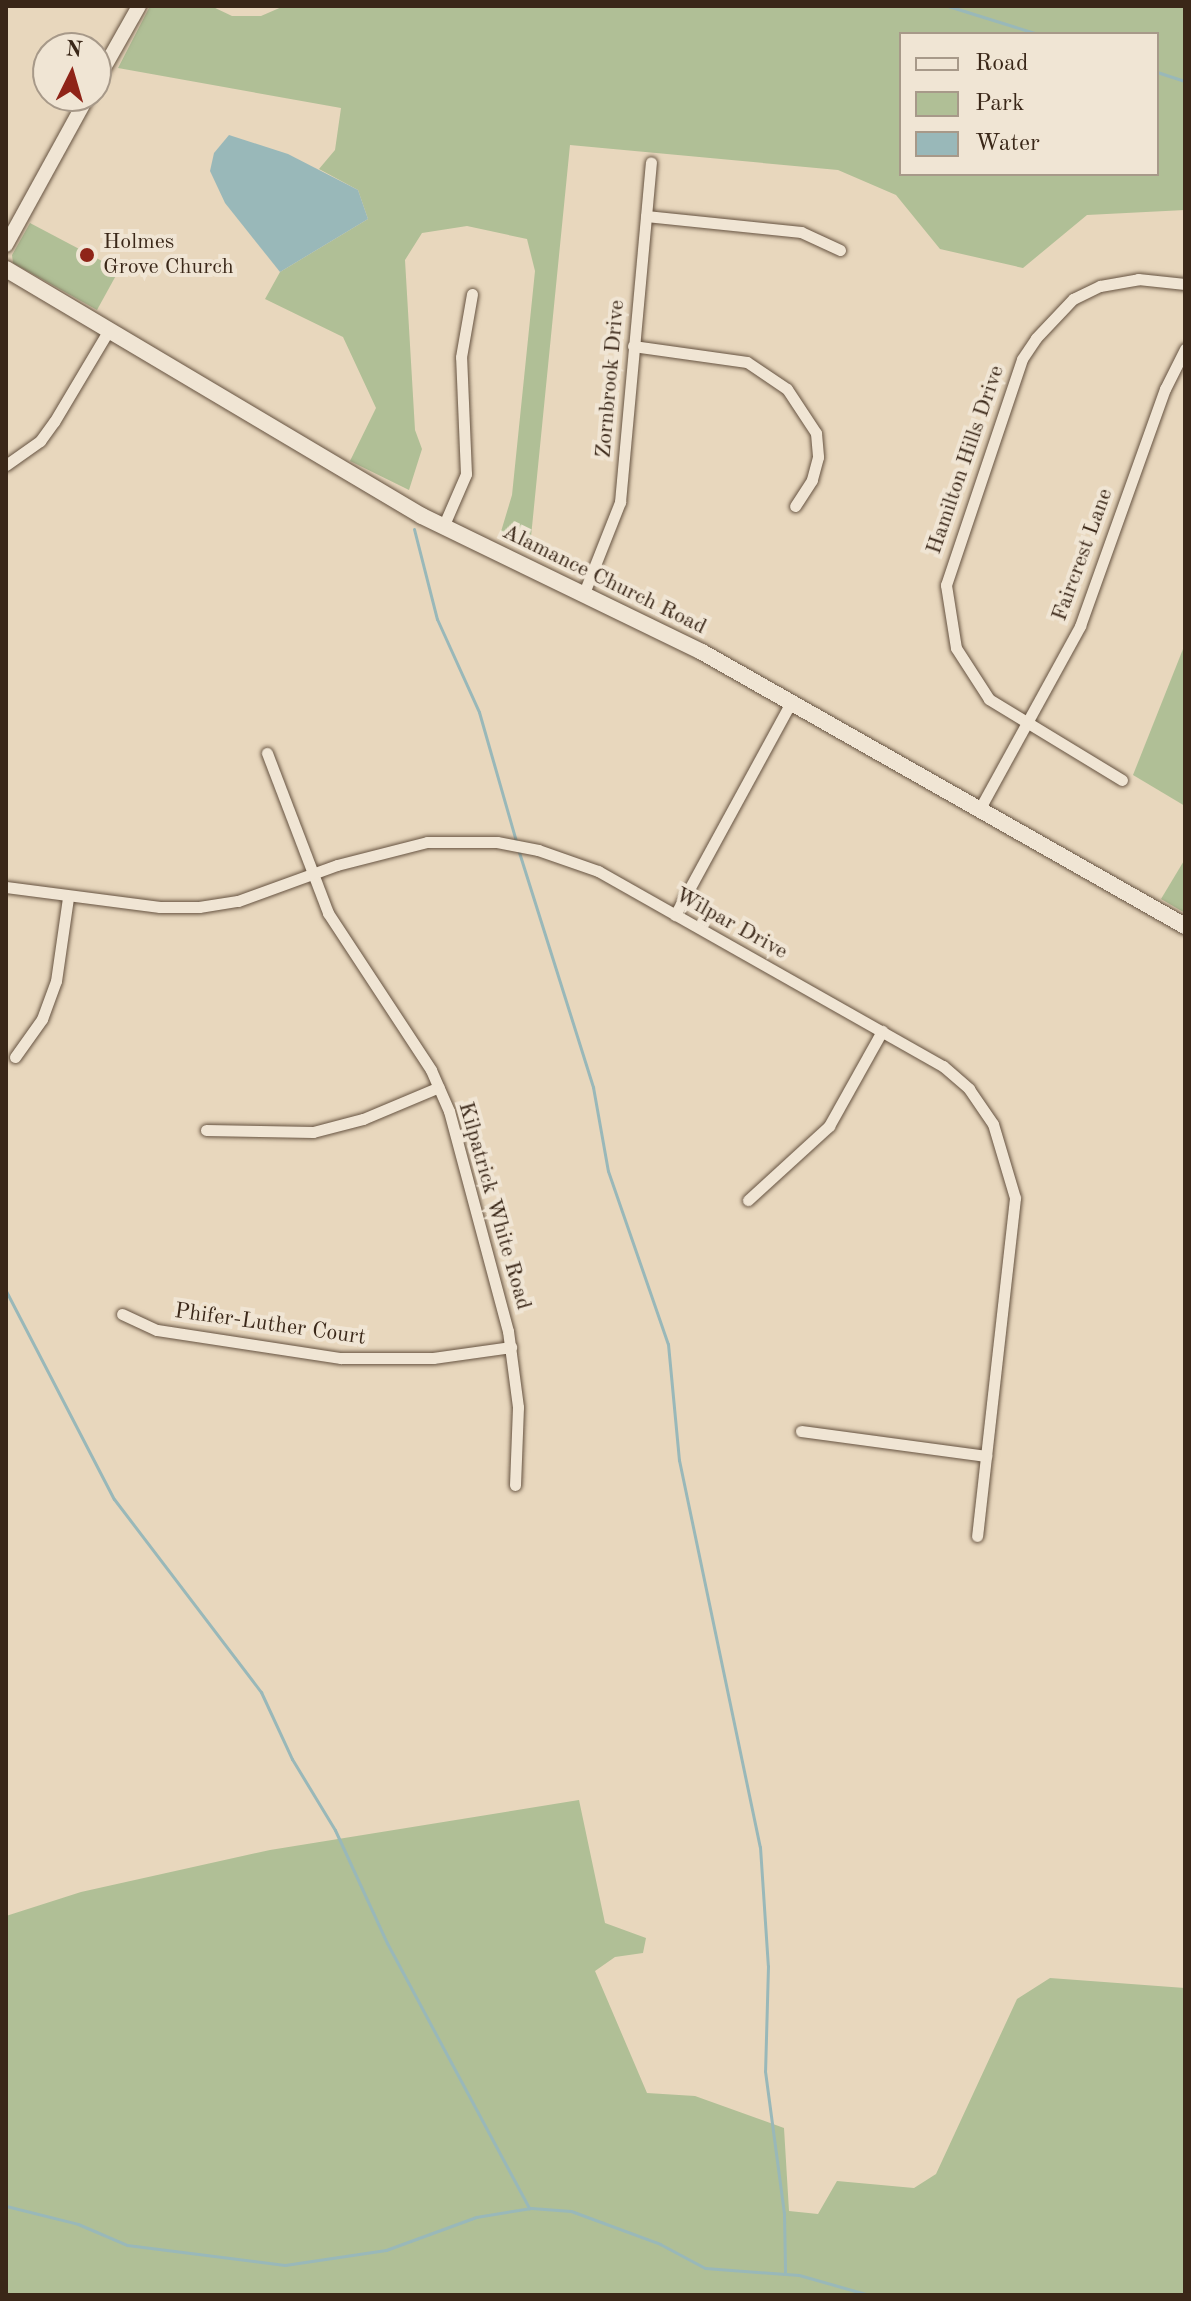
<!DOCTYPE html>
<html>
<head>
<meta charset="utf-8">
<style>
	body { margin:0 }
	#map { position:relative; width:1191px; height:2301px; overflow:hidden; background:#e8d7bd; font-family:"Old Standard TT",serif }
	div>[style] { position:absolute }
	.green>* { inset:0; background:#b0bf96 }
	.water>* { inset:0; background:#99b8b9 }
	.stream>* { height:3px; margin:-1.5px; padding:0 1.5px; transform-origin:1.5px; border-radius:1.5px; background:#99b8b9 }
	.roads { filter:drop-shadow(0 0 2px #665341) drop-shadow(0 0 2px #665341) }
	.minor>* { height:11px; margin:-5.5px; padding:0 5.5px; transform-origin:5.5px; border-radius:5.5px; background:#f0e5d4 }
	.tertiary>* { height:14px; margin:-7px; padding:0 7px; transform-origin:7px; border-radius:7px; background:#f0e5d4 }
	.secondary>* { height:16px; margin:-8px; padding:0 8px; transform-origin:8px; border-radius:8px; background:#f0e5d4 }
	.dots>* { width:22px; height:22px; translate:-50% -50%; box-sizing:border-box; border:4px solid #f0e5d4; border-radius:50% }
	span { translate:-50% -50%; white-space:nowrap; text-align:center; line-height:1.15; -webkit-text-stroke:8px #f0e5d4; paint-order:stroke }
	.poi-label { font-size:22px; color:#3a2718 }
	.left { translate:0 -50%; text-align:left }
	.street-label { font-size:22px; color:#3a2718 }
	.frame { position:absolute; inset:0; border:8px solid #3a2718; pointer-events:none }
	.legend { position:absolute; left:899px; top:32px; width:260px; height:144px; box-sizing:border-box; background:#f0e5d4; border:2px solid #a79989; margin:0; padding:10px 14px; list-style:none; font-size:24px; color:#3a2718 }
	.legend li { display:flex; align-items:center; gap:16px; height:40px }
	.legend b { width:40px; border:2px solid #a79989 }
	.north { position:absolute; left:32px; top:32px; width:80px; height:80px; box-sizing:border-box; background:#f0e5d4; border:2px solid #a79989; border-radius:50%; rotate:5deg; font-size:22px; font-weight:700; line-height:32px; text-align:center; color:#3a2718 }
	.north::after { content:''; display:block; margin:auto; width:28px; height:36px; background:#8f2418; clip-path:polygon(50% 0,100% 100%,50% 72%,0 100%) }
</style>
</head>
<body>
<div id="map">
	<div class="green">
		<i style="clip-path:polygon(evenodd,150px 6px,211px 6px,232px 16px,261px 16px,284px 6px,1185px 6px,1185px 210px,1087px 215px,1023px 268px,940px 249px,896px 195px,838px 170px,570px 145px,530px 547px,500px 535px,512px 495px,535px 271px,527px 239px,467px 226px,422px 233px,405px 260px,415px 430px,422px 449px,409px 490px,350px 461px,376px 408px,343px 337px,265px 299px,280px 272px,368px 219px,358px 190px,319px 169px,335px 150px,341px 108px,118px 68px,150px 6px,901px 34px,1157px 34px,1157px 174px,901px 174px,901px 34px)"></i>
		<i style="clip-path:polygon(30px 223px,119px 270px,97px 310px,13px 263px,12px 255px)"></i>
		<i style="clip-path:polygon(1185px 644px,1185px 806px,1133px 775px)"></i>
		<i style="clip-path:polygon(1185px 859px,1185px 913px,1161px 899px)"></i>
		<i style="clip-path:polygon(579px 1800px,605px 1923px,646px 1938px,643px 1953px,615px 1957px,595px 1971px,647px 2093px,695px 2096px,784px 2128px,789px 2211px,818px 2214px,837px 2181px,914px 2188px,936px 2174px,1017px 1999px,1050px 1978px,1185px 1988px,1185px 2295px,6px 2295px,6px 1916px,81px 1892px,270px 1850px)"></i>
	</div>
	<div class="water">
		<i style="clip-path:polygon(229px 135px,288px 154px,358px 190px,368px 219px,280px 272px,225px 203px,210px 171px,214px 153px)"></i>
	</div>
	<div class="stream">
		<i style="left:948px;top:6px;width:94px;rotate:17.3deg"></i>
		<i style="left:1157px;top:72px;width:29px;rotate:18deg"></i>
		<i style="left:414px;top:529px;width:93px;rotate:75.7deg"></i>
		<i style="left:437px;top:619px;width:102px;rotate:65.7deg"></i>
		<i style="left:479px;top:712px;width:134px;rotate:74deg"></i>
		<i style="left:518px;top:849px;width:250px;rotate:72.5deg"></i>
		<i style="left:593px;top:1087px;width:85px;rotate:79.9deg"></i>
		<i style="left:608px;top:1171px;width:183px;rotate:70.9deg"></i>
		<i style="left:668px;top:1344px;width:117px;rotate:84.6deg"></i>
		<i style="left:679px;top:1460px;width:395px;rotate:78.2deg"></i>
		<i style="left:760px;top:1847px;width:119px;rotate:86.2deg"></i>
		<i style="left:768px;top:1966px;width:105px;rotate:91.6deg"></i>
		<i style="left:765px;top:2071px;width:143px;rotate:82.4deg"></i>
		<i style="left:784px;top:2213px;width:60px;rotate:89deg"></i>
		<i style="left:6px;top:1291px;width:234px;rotate:62.6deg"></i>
		<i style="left:114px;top:1499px;width:243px;rotate:52.7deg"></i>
		<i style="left:261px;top:1692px;width:74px;rotate:65.2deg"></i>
		<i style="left:292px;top:1759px;width:83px;rotate:58.8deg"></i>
		<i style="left:335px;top:1830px;width:124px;rotate:65.3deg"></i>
		<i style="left:387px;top:1943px;width:301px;rotate:61.8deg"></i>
		<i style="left:6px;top:2206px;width:74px;rotate:14deg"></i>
		<i style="left:78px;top:2224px;width:53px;rotate:23.2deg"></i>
		<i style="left:127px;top:2245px;width:159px;rotate:7.2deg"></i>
		<i style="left:285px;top:2265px;width:102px;rotate:-8.4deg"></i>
		<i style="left:386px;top:2250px;width:96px;rotate:-20.1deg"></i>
		<i style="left:476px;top:2217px;width:56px;rotate:-9.3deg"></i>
		<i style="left:531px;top:2208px;width:40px;rotate:4.3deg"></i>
		<i style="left:571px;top:2211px;width:95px;rotate:20.3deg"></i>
		<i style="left:660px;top:2244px;width:51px;rotate:28.1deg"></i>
		<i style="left:705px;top:2268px;width:94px;rotate:4.3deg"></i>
		<i style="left:799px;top:2275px;width:73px;rotate:15.9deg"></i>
	</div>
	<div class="roads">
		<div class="minor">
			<i style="left:646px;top:216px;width:156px;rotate:5.9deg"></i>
			<i style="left:801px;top:232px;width:43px;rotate:24.8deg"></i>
			<i style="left:633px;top:346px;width:115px;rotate:8deg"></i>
			<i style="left:747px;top:362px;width:48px;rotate:34deg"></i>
			<i style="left:787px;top:389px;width:53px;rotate:56.6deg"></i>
			<i style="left:816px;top:433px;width:24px;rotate:85deg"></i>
			<i style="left:818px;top:457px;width:24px;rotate:105deg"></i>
			<i style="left:812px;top:480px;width:31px;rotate:123deg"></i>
			<i style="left:6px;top:465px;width:42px;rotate:-35.2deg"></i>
			<i style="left:40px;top:441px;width:24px;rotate:-54deg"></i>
			<i style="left:54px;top:422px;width:109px;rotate:-59.2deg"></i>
			<i style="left:443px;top:527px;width:58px;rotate:-66.5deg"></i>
			<i style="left:466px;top:474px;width:117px;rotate:-92.4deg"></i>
			<i style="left:461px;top:357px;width:64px;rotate:-80.1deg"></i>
			<i style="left:584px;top:593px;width:98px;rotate:-68.4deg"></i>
			<i style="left:620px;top:502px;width:341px;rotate:-84.8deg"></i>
			<i style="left:267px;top:753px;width:171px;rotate:69.1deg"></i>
			<i style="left:328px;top:913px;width:188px;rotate:56.7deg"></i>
			<i style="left:431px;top:1070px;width:45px;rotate:66.3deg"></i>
			<i style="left:449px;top:1111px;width:228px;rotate:75deg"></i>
			<i style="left:508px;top:1331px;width:77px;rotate:82.5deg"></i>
			<i style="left:518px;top:1407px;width:78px;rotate:92.2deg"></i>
			<i style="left:1122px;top:780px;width:156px;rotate:-148.7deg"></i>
			<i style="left:989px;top:699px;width:61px;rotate:-122.9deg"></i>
			<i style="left:956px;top:648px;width:64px;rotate:-99deg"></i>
			<i style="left:946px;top:585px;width:238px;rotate:-71.4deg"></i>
			<i style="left:1022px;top:359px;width:25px;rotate:-56deg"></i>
			<i style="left:1036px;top:338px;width:54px;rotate:-46.5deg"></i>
			<i style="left:1073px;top:299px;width:30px;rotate:-26deg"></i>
			<i style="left:1100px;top:286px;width:39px;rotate:-10deg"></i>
			<i style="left:1138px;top:279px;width:47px;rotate:6.1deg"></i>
			<i style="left:979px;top:810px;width:210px;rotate:-61.2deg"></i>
			<i style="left:1080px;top:626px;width:252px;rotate:-70.3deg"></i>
			<i style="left:1165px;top:389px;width:45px;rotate:-63.4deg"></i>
			<i style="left:6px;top:887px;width:155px;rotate:7.4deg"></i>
			<i style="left:160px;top:907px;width:39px"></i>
			<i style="left:199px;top:907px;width:39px;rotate:-9deg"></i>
			<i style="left:238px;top:901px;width:105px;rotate:-20deg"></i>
			<i style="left:337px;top:865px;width:93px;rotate:-14.3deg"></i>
			<i style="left:427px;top:842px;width:70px"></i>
			<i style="left:497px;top:842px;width:42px;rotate:11deg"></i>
			<i style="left:538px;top:850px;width:64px;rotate:19.3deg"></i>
			<i style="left:598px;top:871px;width:396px;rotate:29.5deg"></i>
			<i style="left:943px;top:1066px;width:35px;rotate:41deg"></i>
			<i style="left:969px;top:1089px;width:42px;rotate:55.6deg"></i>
			<i style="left:993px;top:1124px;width:77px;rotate:73.4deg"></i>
			<i style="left:1015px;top:1198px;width:340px;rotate:96.4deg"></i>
			<i style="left:675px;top:915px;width:243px;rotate:-61.4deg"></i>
			<i style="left:15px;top:1057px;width:47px;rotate:-54.6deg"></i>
			<i style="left:42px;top:1019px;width:40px;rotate:-69.8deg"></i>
			<i style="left:56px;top:981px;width:84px;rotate:-81.8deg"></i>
			<i style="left:206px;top:1130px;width:107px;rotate:1.1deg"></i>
			<i style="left:313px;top:1132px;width:52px;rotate:-14.6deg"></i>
			<i style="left:363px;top:1119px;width:82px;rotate:-22.8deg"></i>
			<i style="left:748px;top:1200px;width:110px;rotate:-42.4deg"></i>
			<i style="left:829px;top:1126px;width:109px;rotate:-60.8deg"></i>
			<i style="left:122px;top:1314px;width:38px;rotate:25deg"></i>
			<i style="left:157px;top:1330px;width:186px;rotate:8.7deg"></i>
			<i style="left:341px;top:1358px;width:92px"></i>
			<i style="left:433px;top:1358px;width:79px;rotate:-8deg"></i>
			<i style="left:801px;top:1431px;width:187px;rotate:7.7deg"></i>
		</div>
		<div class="tertiary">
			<i style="left:96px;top:82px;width:87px;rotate:-60.5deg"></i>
			<i style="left:6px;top:245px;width:170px;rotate:-61.2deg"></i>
		</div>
		<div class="secondary">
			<i style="left:6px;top:269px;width:484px;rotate:30.7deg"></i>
			<i style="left:422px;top:516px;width:311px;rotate:25.9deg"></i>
			<i style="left:702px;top:652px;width:555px;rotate:29.57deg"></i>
		</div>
	</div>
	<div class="dots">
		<i style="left:87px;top:255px;background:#8f2418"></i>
	</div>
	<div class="poi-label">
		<span class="left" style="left:103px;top:255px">Holmes<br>Grove Church</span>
	</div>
	<div class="street-label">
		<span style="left:611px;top:379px;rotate:-85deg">Zornbrook Drive</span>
		<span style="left:966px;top:460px;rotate:-71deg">Hamilton Hills Drive</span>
		<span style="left:1083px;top:555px;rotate:-70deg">Faircrest Lane</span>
		<span style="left:604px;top:580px;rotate:26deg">Alamance Church Road</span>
		<span style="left:731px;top:924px;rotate:29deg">Wilpar Drive</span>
		<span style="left:494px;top:1206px;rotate:74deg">Kilpatrick White Road</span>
		<span style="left:270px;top:1325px;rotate:8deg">Phifer-Luther Court</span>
	</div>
	<div class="frame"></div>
	<ul class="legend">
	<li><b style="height:10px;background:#f0e5d4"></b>Road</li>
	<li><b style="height:22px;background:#b0bf96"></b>Park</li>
	<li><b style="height:22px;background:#99b8b9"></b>Water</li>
	</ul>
	<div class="north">N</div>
</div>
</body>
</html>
